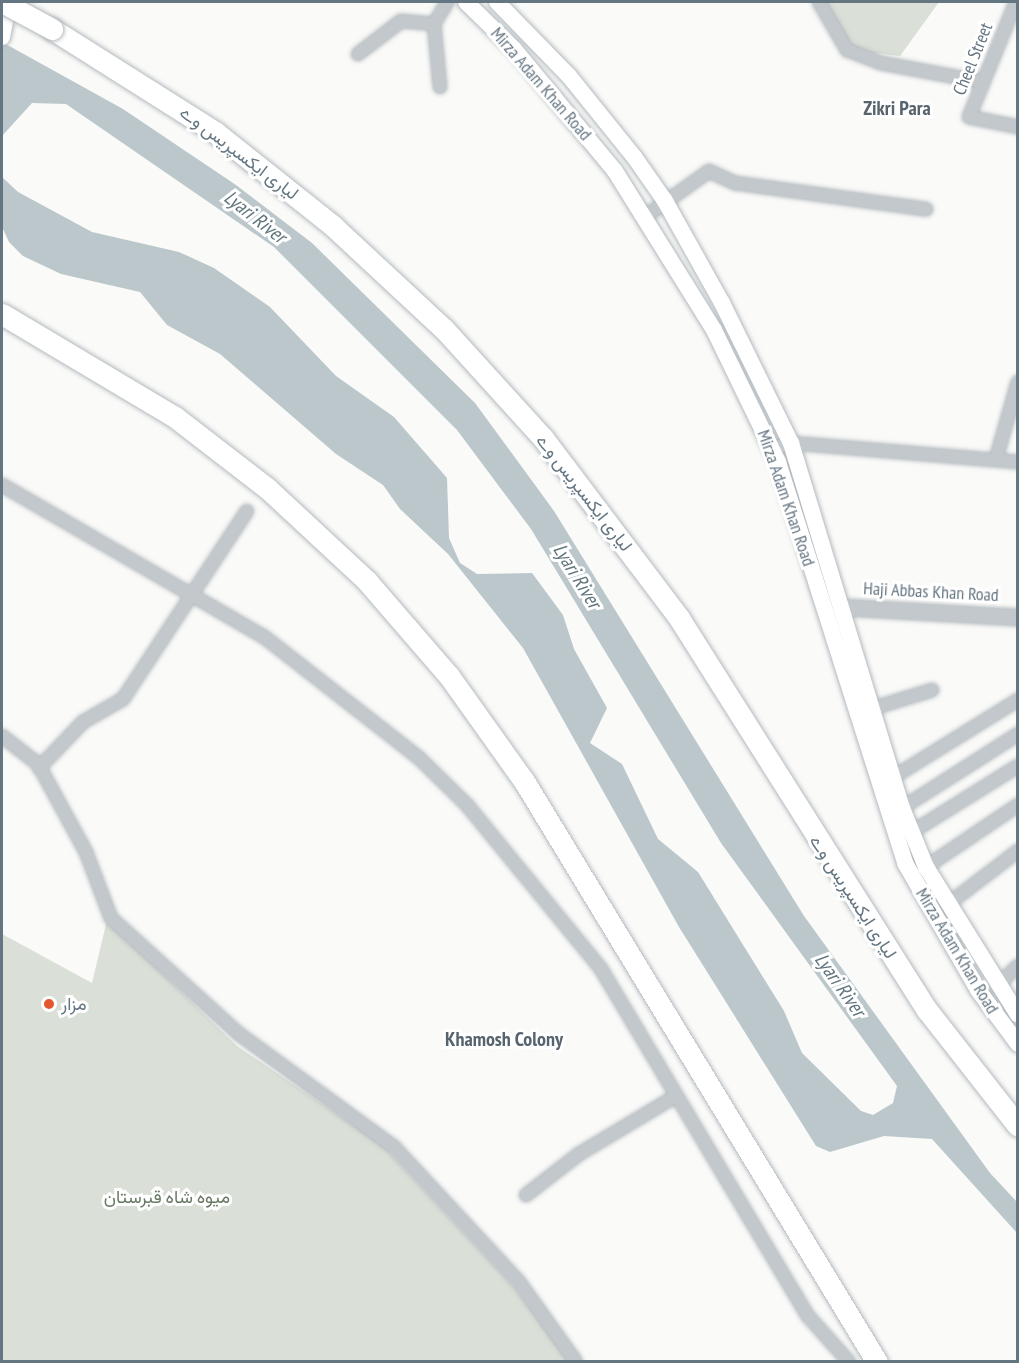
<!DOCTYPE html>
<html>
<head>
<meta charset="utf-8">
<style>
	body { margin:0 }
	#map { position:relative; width:1019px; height:1363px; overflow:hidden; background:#fafaf8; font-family:"PT Sans Narrow",Vazirmatn,sans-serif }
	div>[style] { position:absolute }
	.green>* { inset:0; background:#dadfd7 }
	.water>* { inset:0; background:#bbc7cb }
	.roads { filter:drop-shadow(0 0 2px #b3babf) drop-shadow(0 0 2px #b3babf) }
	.minor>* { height:12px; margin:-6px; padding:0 6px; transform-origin:6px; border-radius:6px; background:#c3c8cc }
	.tertiary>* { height:15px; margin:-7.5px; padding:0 7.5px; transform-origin:7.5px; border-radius:7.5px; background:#c3c8cc }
	.secondary>* { height:16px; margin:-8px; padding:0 8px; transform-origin:8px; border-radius:8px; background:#fff }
	.motorway>* { height:21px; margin:-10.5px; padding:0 10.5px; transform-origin:10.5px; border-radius:10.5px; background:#fff }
	.bridges { filter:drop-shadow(0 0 2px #b4b9bd) drop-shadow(0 0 2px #b4b9bd) }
	.motorway-bridge>* { height:21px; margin:-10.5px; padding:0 10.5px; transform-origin:10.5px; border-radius:10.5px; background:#fff }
	.dots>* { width:16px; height:16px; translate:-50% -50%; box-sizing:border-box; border:3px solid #fff; border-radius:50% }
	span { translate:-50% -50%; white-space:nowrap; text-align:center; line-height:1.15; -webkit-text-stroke:6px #fff; paint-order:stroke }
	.street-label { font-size:18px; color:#657683 }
	.poi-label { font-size:18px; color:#657683 }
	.left { translate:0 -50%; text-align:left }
	.park-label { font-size:18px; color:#687a64 }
	.neighbourhood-label { font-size:20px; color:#57646e; font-weight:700 }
	.water-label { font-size:20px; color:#60757c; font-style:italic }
	.frame { position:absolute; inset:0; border:3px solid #657683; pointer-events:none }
</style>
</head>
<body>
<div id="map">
	<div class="green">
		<i style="clip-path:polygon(819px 2px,939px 2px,900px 56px,847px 50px)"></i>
		<i style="clip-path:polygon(107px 920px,237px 1046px,382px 1145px,513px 1286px,570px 1361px,2px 1361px,2px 934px,92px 983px)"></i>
	</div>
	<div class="water">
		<i style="clip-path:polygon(2px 42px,123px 109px,236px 185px,312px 243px,475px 403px,554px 511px,804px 916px,990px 1173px,1017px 1202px,1017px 1233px,932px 1139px,884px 1136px,830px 1152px,816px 1146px,679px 927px,523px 648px,448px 554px,400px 509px,383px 485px,336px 454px,220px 354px,167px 325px,140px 292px,61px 274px,23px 256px,9px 242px,2px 227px,2px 177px,18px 192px,92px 232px,179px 252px,214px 268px,270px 307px,336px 376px,394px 417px,447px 478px,449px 538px,460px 563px,477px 574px,532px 573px,563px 615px,574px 649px,607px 708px,590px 743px,622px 764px,658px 839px,698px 872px,784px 1011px,802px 1053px,861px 1111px,873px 1115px,893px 1103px,897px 1086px,721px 843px,531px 529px,457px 430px,274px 247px,66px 104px,32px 103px,2px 136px)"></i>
	</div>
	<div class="roads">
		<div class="minor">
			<i style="left:819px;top:2px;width:56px;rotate:59.7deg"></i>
			<i style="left:847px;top:50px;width:36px;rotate:21deg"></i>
			<i style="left:881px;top:63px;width:104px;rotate:10.6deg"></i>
			<i style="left:1016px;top:2px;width:124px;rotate:112.2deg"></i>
			<i style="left:969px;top:117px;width:50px;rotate:11.5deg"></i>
			<i style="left:358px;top:54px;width:54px;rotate:-37.5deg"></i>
			<i style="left:401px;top:21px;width:33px;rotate:5deg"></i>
			<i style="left:440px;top:87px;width:63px;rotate:-95.4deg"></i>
			<i style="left:434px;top:24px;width:26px;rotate:-59deg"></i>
			<i style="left:646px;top:216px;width:77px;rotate:-35.5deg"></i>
			<i style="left:709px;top:171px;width:29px;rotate:25deg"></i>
			<i style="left:735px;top:183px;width:193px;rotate:7.8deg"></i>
			<i style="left:772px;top:449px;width:20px;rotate:-18deg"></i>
			<i style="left:791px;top:443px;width:228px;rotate:4.8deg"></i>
			<i style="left:996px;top:459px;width:80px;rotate:-74.1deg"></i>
			<i style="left:2px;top:485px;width:302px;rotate:30.1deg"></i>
			<i style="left:263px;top:636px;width:197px;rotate:38deg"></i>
			<i style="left:418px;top:757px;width:69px;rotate:44.4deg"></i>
			<i style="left:467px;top:805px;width:212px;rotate:50.7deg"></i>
			<i style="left:601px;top:969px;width:404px;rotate:59.2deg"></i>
			<i style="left:808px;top:1316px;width:62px;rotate:48.3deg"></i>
			<i style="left:874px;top:708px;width:61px;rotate:-17.2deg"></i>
			<i style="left:2px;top:736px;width:46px;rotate:37.9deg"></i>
			<i style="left:38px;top:764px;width:100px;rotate:61.4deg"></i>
			<i style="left:86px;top:852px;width:71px;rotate:69.3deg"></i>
			<i style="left:111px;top:918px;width:173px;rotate:42.2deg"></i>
			<i style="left:239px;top:1034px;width:192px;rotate:36.1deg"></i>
			<i style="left:394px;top:1147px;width:184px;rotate:47.2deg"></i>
			<i style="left:519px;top:1282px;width:98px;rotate:54.5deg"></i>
			<i style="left:39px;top:768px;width:64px;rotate:-46.3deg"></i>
			<i style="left:83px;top:722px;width:46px;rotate:-29.9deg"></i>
			<i style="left:123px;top:699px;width:225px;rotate:-56.6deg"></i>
			<i style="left:892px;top:778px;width:148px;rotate:-31.8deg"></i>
			<i style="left:902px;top:808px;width:138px;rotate:-32.5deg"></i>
			<i style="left:912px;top:832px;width:125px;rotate:-31.9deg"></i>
			<i style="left:926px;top:867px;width:111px;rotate:-34deg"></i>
			<i style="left:947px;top:905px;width:89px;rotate:-37.3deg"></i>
			<i style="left:996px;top:987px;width:30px;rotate:-44deg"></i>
			<i style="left:526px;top:1195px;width:67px;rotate:-37.7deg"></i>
			<i style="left:579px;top:1154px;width:113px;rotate:-30.9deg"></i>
		</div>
		<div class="tertiary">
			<i style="left:842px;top:607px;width:176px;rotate:3.3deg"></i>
		</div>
		<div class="secondary">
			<i style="left:466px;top:2px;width:67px;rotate:44.4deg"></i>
			<i style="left:514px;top:49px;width:158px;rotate:50.4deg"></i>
			<i style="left:615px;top:171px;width:187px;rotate:58.1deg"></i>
			<i style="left:714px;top:330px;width:147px;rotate:64.1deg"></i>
			<i style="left:778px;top:462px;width:421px;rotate:72.4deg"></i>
			<i style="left:905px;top:863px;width:146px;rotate:60.1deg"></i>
			<i style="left:978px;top:990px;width:67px;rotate:53.5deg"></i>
			<i style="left:497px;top:2px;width:103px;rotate:45.8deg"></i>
			<i style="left:569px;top:76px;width:105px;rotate:51.2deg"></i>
			<i style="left:635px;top:158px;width:52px;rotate:55.1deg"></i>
			<i style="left:665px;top:201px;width:117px;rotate:60.8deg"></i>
			<i style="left:722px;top:303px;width:156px;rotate:63.8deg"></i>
			<i style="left:791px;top:443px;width:382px;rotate:73.1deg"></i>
			<i style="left:902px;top:808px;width:64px;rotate:67.9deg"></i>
			<i style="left:926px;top:867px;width:174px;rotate:58.1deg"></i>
			<i style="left:2px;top:37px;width:36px;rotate:-79deg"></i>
		</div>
		<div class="motorway">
			<i style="left:52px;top:29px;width:193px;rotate:32.3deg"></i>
			<i style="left:215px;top:132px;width:151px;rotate:38.5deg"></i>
			<i style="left:333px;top:226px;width:151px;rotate:42.9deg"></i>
			<i style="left:444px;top:329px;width:147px;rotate:47.8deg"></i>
			<i style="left:543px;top:438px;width:226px;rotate:52.9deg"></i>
			<i style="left:679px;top:618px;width:464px;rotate:57.7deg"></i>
			<i style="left:927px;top:1010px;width:147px;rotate:51.9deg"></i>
			<i style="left:2px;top:314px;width:201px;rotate:30.8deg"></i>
			<i style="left:175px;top:417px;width:116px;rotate:37.7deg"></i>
			<i style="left:267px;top:488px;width:137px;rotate:42.9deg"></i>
			<i style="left:367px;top:581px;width:125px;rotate:49.2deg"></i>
			<i style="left:449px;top:676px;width:129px;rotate:54.5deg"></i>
			<i style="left:524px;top:781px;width:680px;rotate:58.72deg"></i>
		</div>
	</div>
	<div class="bridges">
		<div class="motorway-bridge">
			<i style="left:2px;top:2px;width:57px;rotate:28.4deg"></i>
		</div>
	</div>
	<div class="dots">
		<i style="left:49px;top:1004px;background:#e4572e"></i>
	</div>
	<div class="street-label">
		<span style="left:973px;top:59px;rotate:-68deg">Cheel Street</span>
		<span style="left:541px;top:84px;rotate:49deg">Mirza Adam Khan Road</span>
		<span style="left:239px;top:153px;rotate:37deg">لیاری ایکسپریس وے</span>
		<span style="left:584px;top:493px;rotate:52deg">لیاری ایکسپریس وے</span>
		<span style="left:786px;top:498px;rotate:71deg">Mirza Adam Khan Road</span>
		<span style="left:931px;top:592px;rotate:3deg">Haji Abbas Khan Road</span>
		<span style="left:853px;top:897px;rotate:57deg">لیاری ایکسپریس وے</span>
		<span style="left:957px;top:951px;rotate:59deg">Mirza Adam Khan Road</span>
	</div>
	<div class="poi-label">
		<span class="left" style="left:61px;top:1004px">مزار</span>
	</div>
	<div class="park-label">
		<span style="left:167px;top:1197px">میوہ شاہ قبرستان</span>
	</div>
	<div class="neighbourhood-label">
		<span style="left:897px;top:108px">Zikri Para</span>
		<span style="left:504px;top:1039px">Khamosh Colony</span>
	</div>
	<div class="water-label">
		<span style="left:255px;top:217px;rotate:38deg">Lyari River</span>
		<span style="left:577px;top:576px;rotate:58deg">Lyari River</span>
		<span style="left:840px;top:985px;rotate:55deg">Lyari River</span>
	</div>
	<div class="frame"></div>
</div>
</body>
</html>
